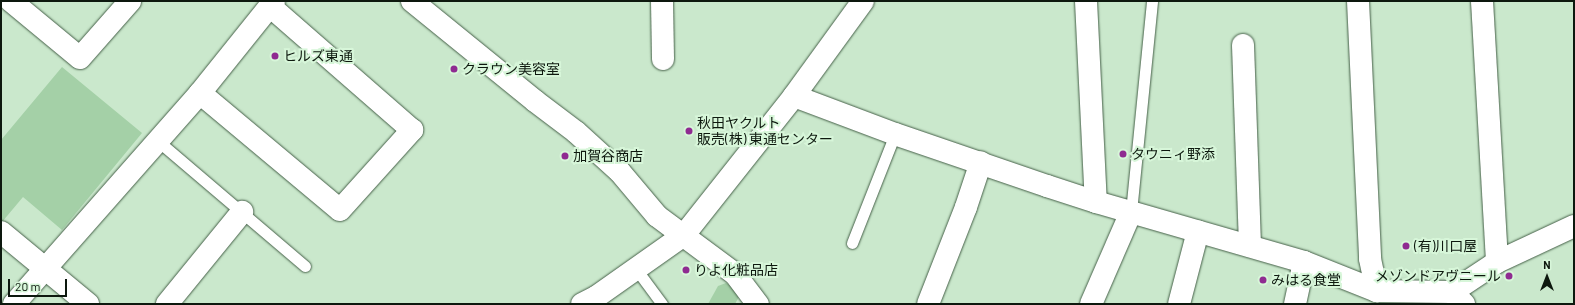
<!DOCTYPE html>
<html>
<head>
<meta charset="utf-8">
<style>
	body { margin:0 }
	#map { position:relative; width:1575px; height:305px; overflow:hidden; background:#cae8cc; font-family:Barlow,"Noto Sans JP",sans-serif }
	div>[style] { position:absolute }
	.green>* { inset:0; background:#a4d0a7 }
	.roads { filter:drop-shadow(0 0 1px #456048) drop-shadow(0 0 1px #456048) }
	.service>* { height:11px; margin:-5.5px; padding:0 5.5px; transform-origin:5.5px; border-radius:5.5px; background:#fff }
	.minor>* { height:22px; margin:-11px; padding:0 11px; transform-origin:11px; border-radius:11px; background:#fff }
	.tertiary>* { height:22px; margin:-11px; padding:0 11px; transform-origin:11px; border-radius:11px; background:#fff }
	.dots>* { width:11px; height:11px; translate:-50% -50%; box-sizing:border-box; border:2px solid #d7f6d9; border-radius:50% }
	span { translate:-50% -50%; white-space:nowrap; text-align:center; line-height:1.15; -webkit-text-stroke:4px #d7f6d9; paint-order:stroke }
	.poi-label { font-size:14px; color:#0d180e }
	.left { translate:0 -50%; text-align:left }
	.right { translate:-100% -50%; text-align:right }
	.frame { position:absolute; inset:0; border:2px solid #0d180e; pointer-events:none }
	.north { position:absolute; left:1527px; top:257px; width:40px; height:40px; -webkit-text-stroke:3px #d7f6d9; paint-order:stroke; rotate:0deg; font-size:11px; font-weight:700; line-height:16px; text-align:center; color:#0d180e }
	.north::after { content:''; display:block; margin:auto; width:14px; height:18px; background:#0d180e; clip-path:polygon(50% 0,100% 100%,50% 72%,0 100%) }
	.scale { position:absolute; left:8px; top:279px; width:59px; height:18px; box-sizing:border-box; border:2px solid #0d180e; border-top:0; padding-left:5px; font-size:12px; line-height:14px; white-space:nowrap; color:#0d180e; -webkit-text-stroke:3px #d7f6d9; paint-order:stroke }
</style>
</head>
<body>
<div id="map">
	<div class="green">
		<i style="clip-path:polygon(62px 67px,142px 133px,62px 230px,23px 197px,2px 222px,1px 140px)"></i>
		<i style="clip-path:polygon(726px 283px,741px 293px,735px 304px,708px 304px,718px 286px)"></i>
	</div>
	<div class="roads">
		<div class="service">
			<i style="left:158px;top:141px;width:193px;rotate:40.4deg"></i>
			<i style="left:1131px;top:212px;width:212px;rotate:-84.3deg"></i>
			<i style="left:852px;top:243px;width:117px;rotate:-68.5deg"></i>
			<i style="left:636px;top:269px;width:44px;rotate:53.4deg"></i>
		</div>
		<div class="minor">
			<i style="left:11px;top:1px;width:89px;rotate:39.6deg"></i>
			<i style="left:80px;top:58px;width:76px;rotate:-48.7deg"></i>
			<i style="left:412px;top:1px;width:159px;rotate:39.1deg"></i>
			<i style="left:535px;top:101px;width:51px;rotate:37.1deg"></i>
			<i style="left:576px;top:132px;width:59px;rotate:42.3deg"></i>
			<i style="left:620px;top:172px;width:57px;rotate:49.9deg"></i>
			<i style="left:657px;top:216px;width:97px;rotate:36.6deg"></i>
			<i style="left:735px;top:274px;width:38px;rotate:53deg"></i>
			<i style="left:662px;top:1px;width:58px;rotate:89deg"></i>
			<i style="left:1086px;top:1px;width:201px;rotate:87.2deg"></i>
			<i style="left:1358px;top:1px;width:258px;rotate:87.3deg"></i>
			<i style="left:1370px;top:259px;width:33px;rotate:78deg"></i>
			<i style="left:1482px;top:1px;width:261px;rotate:86.7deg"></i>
			<i style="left:1243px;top:45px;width:201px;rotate:88deg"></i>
			<i style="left:200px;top:93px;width:182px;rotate:39.9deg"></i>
			<i style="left:340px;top:210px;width:108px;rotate:-48deg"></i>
			<i style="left:412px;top:130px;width:189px;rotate:-138.9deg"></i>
			<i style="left:794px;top:96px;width:108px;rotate:20.6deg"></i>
			<i style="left:895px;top:134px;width:161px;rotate:18.9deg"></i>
			<i style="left:1047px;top:186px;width:52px;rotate:18.1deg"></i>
			<i style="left:1096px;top:202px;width:216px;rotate:16.1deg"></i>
			<i style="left:1304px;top:262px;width:79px;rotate:21.7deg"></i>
			<i style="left:1377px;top:291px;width:75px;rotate:0.8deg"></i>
			<i style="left:1452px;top:292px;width:17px;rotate:45deg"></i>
			<i style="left:1px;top:232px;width:113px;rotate:39.6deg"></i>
			<i style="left:1452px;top:292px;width:54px;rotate:-33.7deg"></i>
			<i style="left:1497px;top:262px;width:85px;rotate:-25.1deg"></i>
			<i style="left:14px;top:304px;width:281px;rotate:-48.6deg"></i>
			<i style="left:200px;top:93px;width:118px;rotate:-51.2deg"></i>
			<i style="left:167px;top:304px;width:119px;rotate:-50.8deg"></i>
			<i style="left:582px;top:304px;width:16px;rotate:-27deg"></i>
			<i style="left:596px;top:297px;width:108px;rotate:-35.2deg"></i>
			<i style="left:928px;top:304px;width:104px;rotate:-68.6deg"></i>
			<i style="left:966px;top:207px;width:47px;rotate:-71.6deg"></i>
			<i style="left:1091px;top:304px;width:100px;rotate:-66.5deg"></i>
			<i style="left:1179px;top:304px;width:75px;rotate:-75.4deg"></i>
			<i style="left:1295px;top:304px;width:43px;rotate:-77.9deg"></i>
		</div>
		<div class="tertiary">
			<i style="left:684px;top:235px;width:177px;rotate:-51.6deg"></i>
			<i style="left:794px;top:96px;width:117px;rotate:-54deg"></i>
		</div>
	</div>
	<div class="dots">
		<i style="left:275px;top:56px;background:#8f2b91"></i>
		<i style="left:454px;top:69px;background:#8f2b91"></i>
		<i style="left:689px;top:131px;background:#8f2b91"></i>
		<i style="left:1123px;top:154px;background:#8f2b91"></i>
		<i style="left:565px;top:156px;background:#8f2b91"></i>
		<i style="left:1406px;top:246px;background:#8f2b91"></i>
		<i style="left:686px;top:270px;background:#8f2b91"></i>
		<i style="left:1509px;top:276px;background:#8f2b91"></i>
		<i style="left:1263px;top:280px;background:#8f2b91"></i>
	</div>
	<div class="poi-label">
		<span class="left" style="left:283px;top:56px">ヒルズ東通</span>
		<span class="left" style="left:462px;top:69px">クラウン美容室</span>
		<span class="left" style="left:697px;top:131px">秋田ヤクルト<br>販売(株) 東通センター</span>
		<span class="left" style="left:1131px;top:154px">タウニィ野添</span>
		<span class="left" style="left:573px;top:156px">加賀谷商店</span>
		<span class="left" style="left:1414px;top:246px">(有)川口屋</span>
		<span class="left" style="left:694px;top:270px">りよ化粧品店</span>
		<span class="right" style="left:1501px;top:276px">メゾンドアヴニール</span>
		<span class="left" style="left:1271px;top:280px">みはる食堂</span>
	</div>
	<div class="frame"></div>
	<div class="north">N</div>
	<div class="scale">20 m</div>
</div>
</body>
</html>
